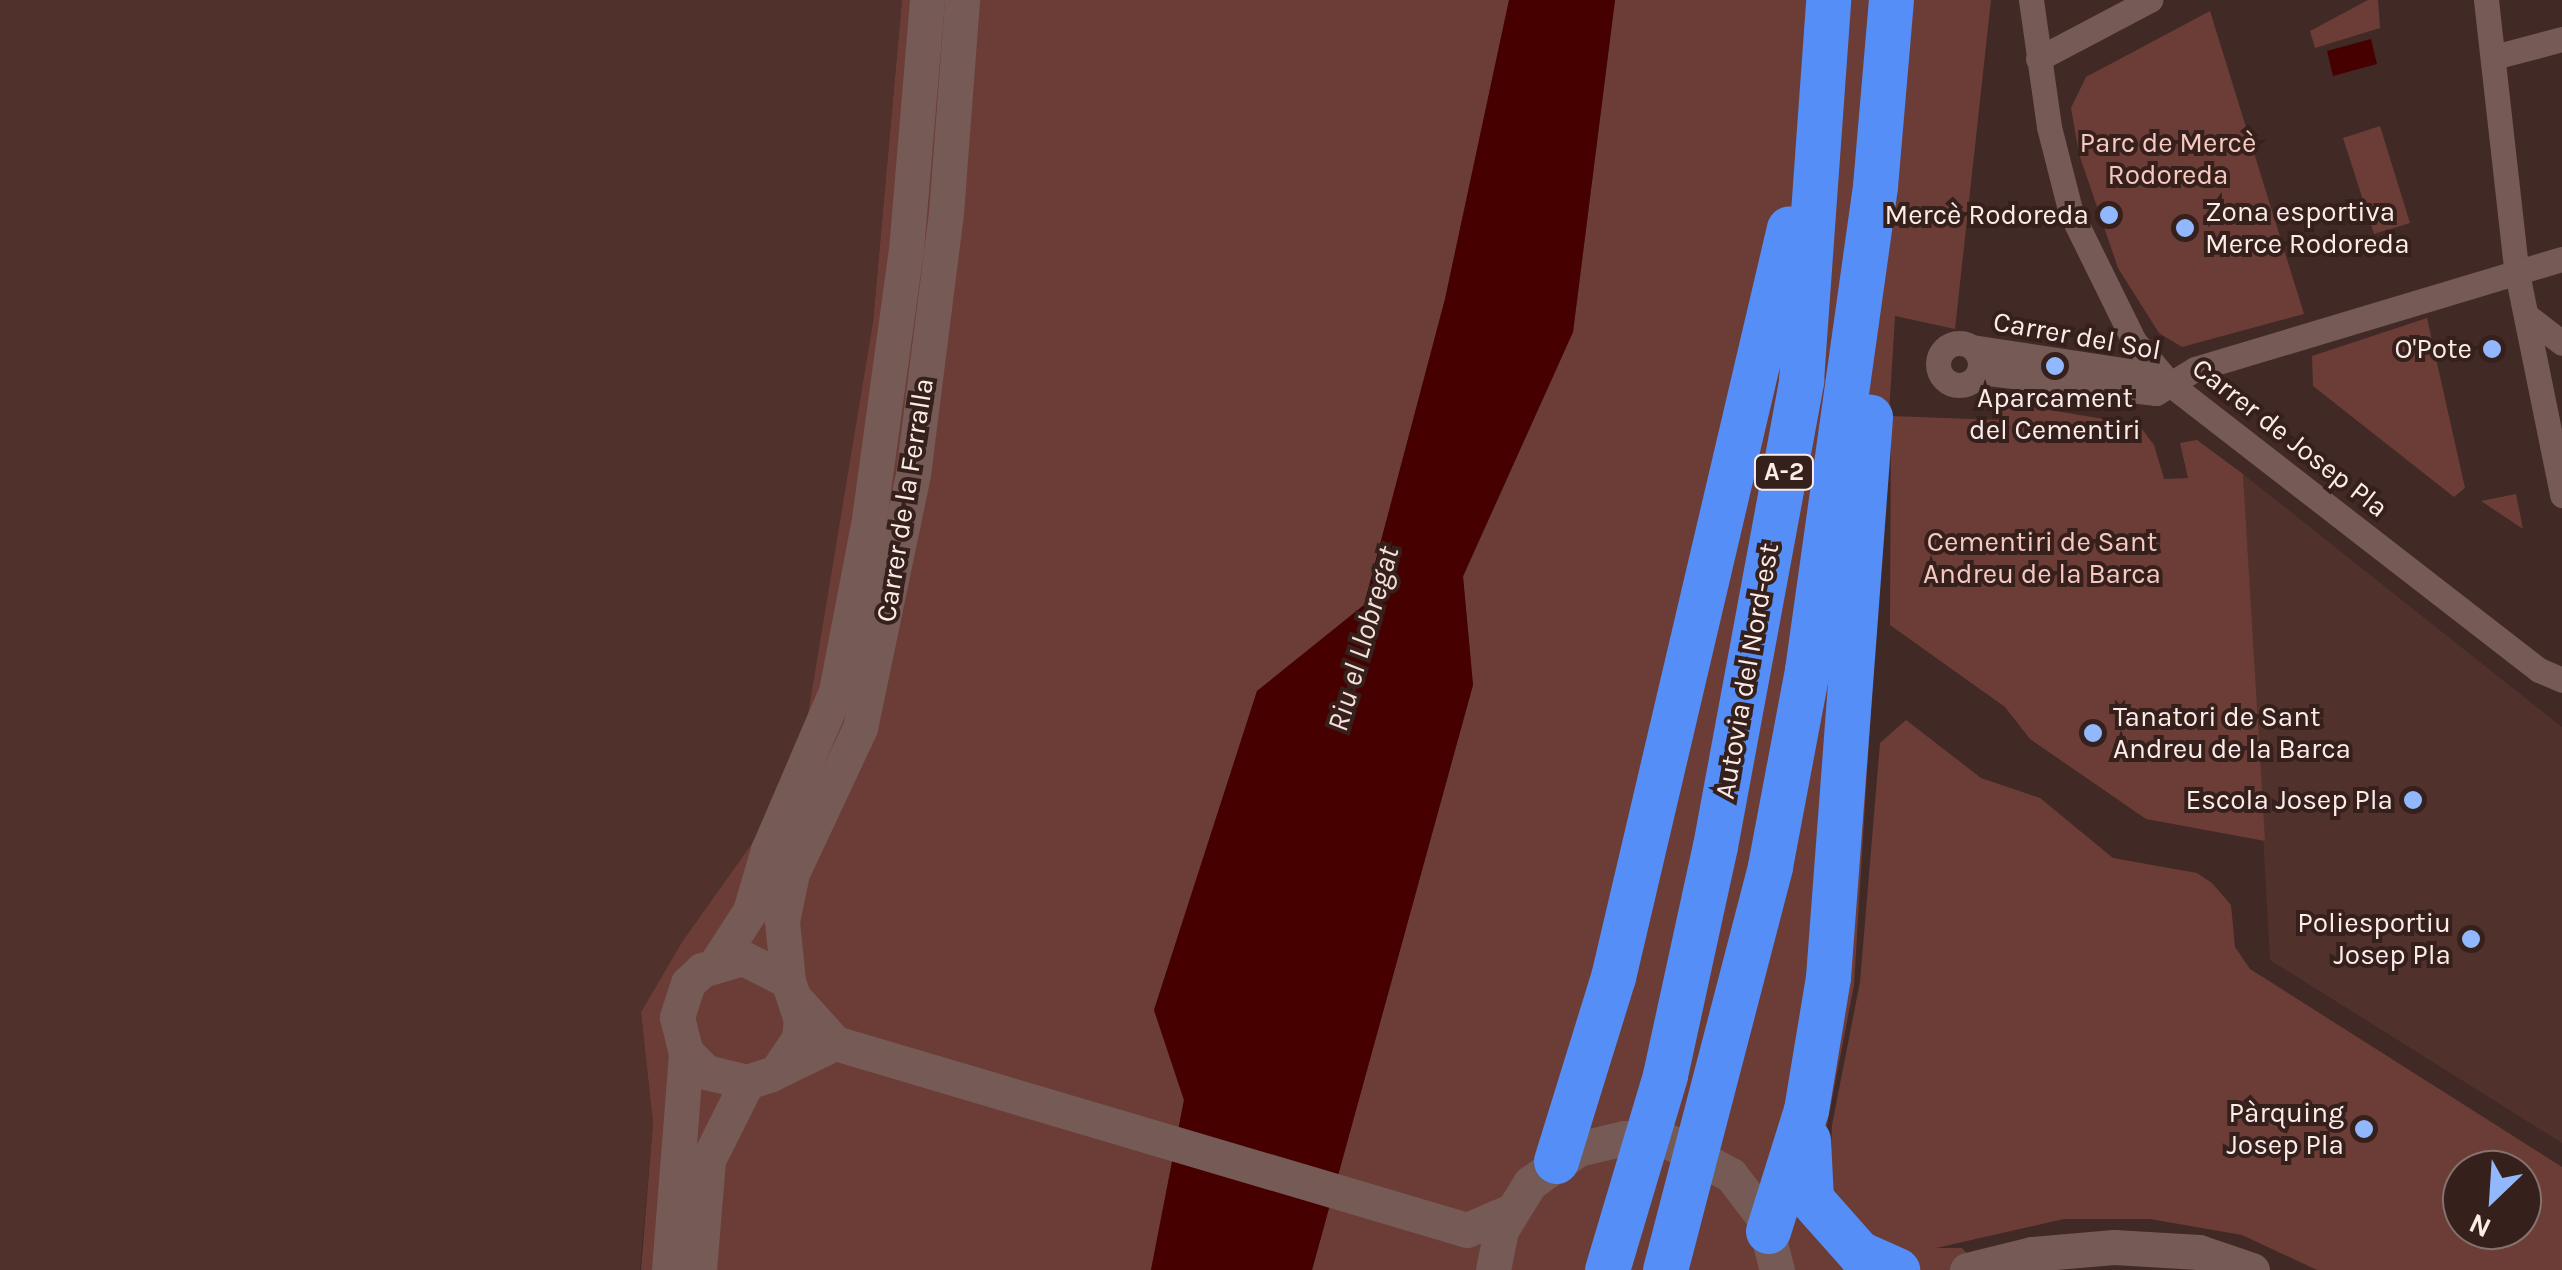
<!DOCTYPE html>
<html>
<head>
<meta charset="utf-8">
<style>
	body { margin:0 }
	#map { position:relative; width:2562px; height:1270px; overflow:hidden; background:#412926; font-family:Karla,sans-serif }
	div>[style] { position:absolute }
	.built>* { inset:0; background:#50312c }
	.green>* { inset:0; background:#6c3d36 }
	.water>* { inset:0; background:#470000 }
	.street>* { height:25px; margin:-12.5px; padding:0 12.5px; transform-origin:12.5px; border-radius:12.5px; background:#755a56 }
	.street>.ring { margin:-12.5px; padding:0; box-sizing:content-box; background:none; border:25px solid #755a56; border-radius:50% }
	.secondary>* { height:35px; margin:-17.5px; padding:0 17.5px; transform-origin:17.5px; border-radius:17.5px; background:#755a56 }
	.highway>* { height:45px; margin:-22.5px; padding:0 22.5px; transform-origin:22.5px; border-radius:22.5px; background:#568ef7 }
	.dots>* { width:28px; height:28px; translate:-50% -50%; box-sizing:border-box; border:5px solid #36201c; border-radius:50% }
	span { translate:-50% -50%; white-space:nowrap; text-align:center; line-height:1.15; -webkit-text-stroke:8px #36201c; paint-order:stroke }
	.shield-label span { padding:2px 8px; background:#36201c; border:2px solid; border-radius:8px; -webkit-text-stroke-width:0 }
	.shield-label { font-size:25px; color:#fcece9; font-weight:700 }
	.park-label { font-size:28px; color:#f6c8c0 }
	.poi-label { font-size:28px; color:#fcece9 }
	.left { translate:0 -50%; text-align:left }
	.right { translate:-100% -50%; text-align:right }
	.street-label { font-size:28px; color:#fcece9 }
	.water-label { font-size:30px; color:#f6deda; font-style:italic }
	.north { position:absolute; left:2442px; top:1150px; width:100px; height:100px; box-sizing:border-box; background:#36201c; border:2px solid #85726e; border-radius:50%; rotate:205deg; font-size:28px; font-weight:700; line-height:40px; text-align:center; color:#fcece9 }
	.north::after { content:''; display:block; margin:auto; width:35px; height:45px; background:#91b8fd; clip-path:polygon(50% 0,100% 100%,50% 72%,0 100%) }
</style>
</head>
<body>
<div id="map">
	<div class="built">
		<i style="clip-path:polygon(0 0,902px 0,873px 322px,797px 780px,682px 942px,641px 1012px,653px 1123px,640px 1270px,0 1270px)"></i>
		<i style="clip-path:polygon(2243px 474px,2562px 727px,2562px 1143px,2270px 960px)"></i>
	</div>
	<div class="green">
		<i style="clip-path:polygon(902px 0,1509px 0,1445px 299px,1364px 605px,1257px 691px,1154px 1010px,1184px 1100px,1151px 1270px,641px 1270px,653px 1123px,641px 1012px,682px 942px,797px 780px,873px 322px)"></i>
		<i style="clip-path:polygon(evenodd,1615px 0,1991px 0,1955px 329px,1895px 316px,1854px 985px,1818px 1172px,1829px 1199px,1832px 1125px,1860px 982px,1880px 743px,1906px 720px,1981px 778px,2040px 798px,2113px 858px,2197px 873px,2212px 883px,2231px 905px,2235px 947px,2250px 969px,2562px 1167px,2562px 1270px,2317px 1270px,2242px 1235px,2150px 1219px,2064px 1219px,1936px 1248px,1962px 1248px,1982px 1270px,1312px 1270px,1473px 685px,1463px 577px,1573px 332px,1615px 0,2462px 1170px,2522px 1170px,2522px 1230px,2462px 1230px,2462px 1170px)"></i>
		<i style="clip-path:polygon(2368px 0,2378px 0,2380px 28px,2315px 48px,2310px 31px)"></i>
		<i style="clip-path:polygon(2210px 11px,2304px 314px,2182px 347px,2159px 333px,2118px 268px,2079px 154px,2071px 108px,2086px 77px)"></i>
		<i style="clip-path:polygon(2380px 126px,2410px 223px,2374px 234px,2343px 138px)"></i>
		<i style="clip-path:polygon(2427px 318px,2465px 488px,2454px 497px,2313px 386px,2312px 356px)"></i>
		<i style="clip-path:polygon(2002px 402px,2139px 425px,2154px 445px,2164px 479px,2188px 478px,2180px 443px,2197px 440px,2243px 474px,2265px 841px,2146px 819px,2030px 739px,2005px 707px,1890px 625px,1891px 416px,1998px 420px)"></i>
		<i style="clip-path:polygon(2516px 494px,2523px 529px,2481px 501px)"></i>
	</div>
	<div class="water">
		<i style="clip-path:polygon(1509px 0,1615px 0,1573px 332px,1463px 576px,1473px 685px,1312px 1270px,1151px 1270px,1184px 1100px,1154px 1010px,1257px 691px,1364px 605px,1445px 299px)"></i>
		<i style="clip-path:polygon(2371px 39px,2377px 64px,2333px 76px,2327px 51px)"></i>
	</div>
	<div class="street">
		<i style="left:2031px;top:0;width:128px;rotate:81.9deg"></i>
		<i style="left:2049px;top:127px;width:89px;rotate:75.7deg"></i>
		<i style="left:2071px;top:213px;width:143px;rotate:63.8deg"></i>
		<i style="left:2134px;top:341px;width:56px;rotate:50.1deg"></i>
		<i style="left:2170px;top:384px;width:467px;rotate:37.8deg"></i>
		<i style="left:2539px;top:670px;width:25px;rotate:23deg"></i>
		<i style="left:2486px;top:0;width:270px;rotate:83.6deg"></i>
		<i style="left:2516px;top:268px;width:232px;rotate:78.5deg"></i>
		<i style="left:2494px;top:57px;width:70px;rotate:-14.8deg"></i>
		<i style="left:2038px;top:59px;width:127px;rotate:-27.8deg"></i>
		<i style="left:2527px;top:316px;width:44px;rotate:37.6deg"></i>
		<i class="ring" style="left:1938px;top:343px;width:17px;height:17px"></i>
		<i style="left:1972px;top:347px;width:178px;rotate:8.7deg"></i>
		<i style="left:2148px;top:374px;width:20px;rotate:24deg"></i>
		<i style="left:1979px;top:372px;width:178px;rotate:6.8deg"></i>
		<i style="left:2156px;top:393px;width:46px;rotate:-31.6deg"></i>
		<i style="left:2195px;top:369px;width:383px;rotate:-16.7deg"></i>
	</div>
	<div class="secondary">
		<i style="left:717px;top:962px;width:61px;rotate:-57.1deg"></i>
		<i style="left:750px;top:911px;width:64px;rotate:-73.6deg"></i>
		<i style="left:768px;top:850px;width:173px;rotate:-66.8deg"></i>
		<i style="left:836px;top:691px;width:175px;rotate:-79.1deg"></i>
		<i style="left:869px;top:519px;width:272px;rotate:-82.2deg"></i>
		<i style="left:906px;top:250px;width:251px;rotate:-85.2deg"></i>
		<i style="left:788px;top:981px;width:60px;rotate:-95.7deg"></i>
		<i style="left:782px;top:921px;width:49px;rotate:-78.2deg"></i>
		<i style="left:792px;top:873px;width:160px;rotate:-64.9deg"></i>
		<i style="left:860px;top:728px;width:259px;rotate:-78.2deg"></i>
		<i style="left:913px;top:474px;width:263px;rotate:-82.8deg"></i>
		<i style="left:946px;top:213px;width:214px;rotate:-85.7deg"></i>
		<i style="left:798px;top:1002px;width:55px;rotate:47.9deg"></i>
		<i style="left:835px;top:1043px;width:659px;rotate:16.48deg"></i>
		<i style="left:1467px;top:1230px;width:46px;rotate:-23.2deg"></i>
		<i style="left:779px;top:1068px;width:36px;rotate:-56deg"></i>
		<i style="left:799px;top:1038px;width:18px;rotate:-84deg"></i>
		<i style="left:801px;top:1020px;width:41px;rotate:-108.4deg"></i>
		<i style="left:788px;top:981px;width:51px;rotate:-152.9deg"></i>
		<i style="left:743px;top:958px;width:43px;rotate:163.7deg"></i>
		<i style="left:702px;top:970px;width:19px;rotate:137deg"></i>
		<i style="left:688px;top:983px;width:36px;rotate:108deg"></i>
		<i style="left:677px;top:1017px;width:36px;rotate:76deg"></i>
		<i style="left:686px;top:1052px;width:28px;rotate:45deg"></i>
		<i style="left:706px;top:1072px;width:42px;rotate:13.7deg"></i>
		<i style="left:747px;top:1082px;width:23px;rotate:-18deg"></i>
		<i style="left:769px;top:1075px;width:73px;rotate:-25.9deg"></i>
		<i style="left:669px;top:1270px;width:219px;rotate:-85.5deg"></i>
		<i style="left:699px;top:1270px;width:110px;rotate:-85.3deg"></i>
		<i style="left:708px;top:1160px;width:87px;rotate:-63.4deg"></i>
		<i style="left:1493px;top:1270px;width:41px;rotate:-78.7deg"></i>
		<i style="left:1501px;top:1230px;width:55px;rotate:-58.3deg"></i>
		<i style="left:1530px;top:1183px;width:59px;rotate:-35.3deg"></i>
		<i style="left:1578px;top:1149px;width:47px;rotate:-13.4deg"></i>
		<i style="left:1624px;top:1138px;width:46px;rotate:5deg"></i>
		<i style="left:1670px;top:1142px;width:69px;rotate:28.4deg"></i>
		<i style="left:1731px;top:1175px;width:53px;rotate:52.7deg"></i>
		<i style="left:1763px;top:1217px;width:55px;rotate:75.2deg"></i>
		<i style="left:1967px;top:1270px;width:67px;rotate:-13.8deg"></i>
		<i style="left:2032px;top:1254px;width:82px;rotate:-4.9deg"></i>
		<i style="left:2114px;top:1247px;width:85px;rotate:3.4deg"></i>
		<i style="left:2199px;top:1252px;width:56px;rotate:18.8deg"></i>
	</div>
	<div class="highway">
		<i style="left:1808px;top:1140px;width:59px;rotate:87.1deg"></i>
		<i style="left:1811px;top:1199px;width:72px;rotate:48.4deg"></i>
		<i style="left:1859px;top:1253px;width:42px;rotate:24.1deg"></i>
		<i style="left:1556px;top:1161px;width:193px;rotate:-72.8deg"></i>
		<i style="left:1613px;top:977px;width:769px;rotate:-76.78deg"></i>
		<i style="left:1768px;top:1231px;width:127px;rotate:-72.6deg"></i>
		<i style="left:1806px;top:1110px;width:135px;rotate:-80.6deg"></i>
		<i style="left:1828px;top:977px;width:562px;rotate:-85.71deg"></i>
		<i style="left:1607px;top:1270px;width:203px;rotate:-73.4deg"></i>
		<i style="left:1665px;top:1075px;width:234px;rotate:-77.7deg"></i>
		<i style="left:1715px;top:846px;width:474px;rotate:-79.5deg"></i>
		<i style="left:1801px;top:380px;width:381px;rotate:-85.9deg"></i>
		<i style="left:1665px;top:1270px;width:417px;rotate:-75.4deg"></i>
		<i style="left:1770px;top:866px;width:199px;rotate:-79.3deg"></i>
		<i style="left:1807px;top:670px;width:489px;rotate:-82deg"></i>
		<i style="left:1875px;top:186px;width:187px;rotate:-85.1deg"></i>
	</div>
	<div class="dots">
		<i style="left:2109px;top:215px;background:#91b8fd"></i>
		<i style="left:2185px;top:228px;background:#91b8fd"></i>
		<i style="left:2492px;top:349px;background:#91b8fd"></i>
		<i style="left:2055px;top:366px;background:#91b8fd"></i>
		<i style="left:2093px;top:733px;background:#91b8fd"></i>
		<i style="left:2413px;top:800px;background:#91b8fd"></i>
		<i style="left:2471px;top:939px;background:#91b8fd"></i>
		<i style="left:2364px;top:1129px;background:#91b8fd"></i>
	</div>
	<div class="shield-label">
		<span style="left:1784px;top:472px">A-2</span>
	</div>
	<div class="park-label">
		<span style="left:2168px;top:159px">Parc de Mercè<br>Rodoreda</span>
		<span style="left:2042px;top:558px">Cementiri de Sant<br>Andreu de la Barca</span>
	</div>
	<div class="poi-label">
		<span class="left" style="left:2205px;top:228px">Zona esportiva<br>Merce Rodoreda</span>
		<span class="right" style="left:2089px;top:215px">Mercè Rodoreda</span>
		<span class="right" style="left:2472px;top:349px">O'Pote</span>
		<span style="left:2055px;top:414px">Aparcament<br>del Cementiri</span>
		<span class="left" style="left:2113px;top:733px">Tanatori de Sant<br>Andreu de la Barca</span>
		<span class="right" style="left:2393px;top:800px">Escola Josep Pla</span>
		<span class="right" style="left:2451px;top:939px">Poliesportiu<br>Josep Pla</span>
		<span class="right" style="left:2344px;top:1129px">Pàrquing<br>Josep Pla</span>
	</div>
	<div class="street-label">
		<span style="left:2077px;top:336px;rotate:10deg">Carrer del Sol</span>
		<span style="left:2290px;top:438px;rotate:38deg">Carrer de Josep Pla</span>
		<span style="left:905px;top:500px;rotate:-81deg">Carrer de la Ferralla</span>
		<span style="left:1747px;top:671px;rotate:-80deg">Autovia del Nord-est</span>
	</div>
	<div class="water-label">
		<span style="left:1363px;top:639px;rotate:-74deg">Riu el Llobregat</span>
	</div>
	<div class="north">N</div>
</div>
</body>
</html>
